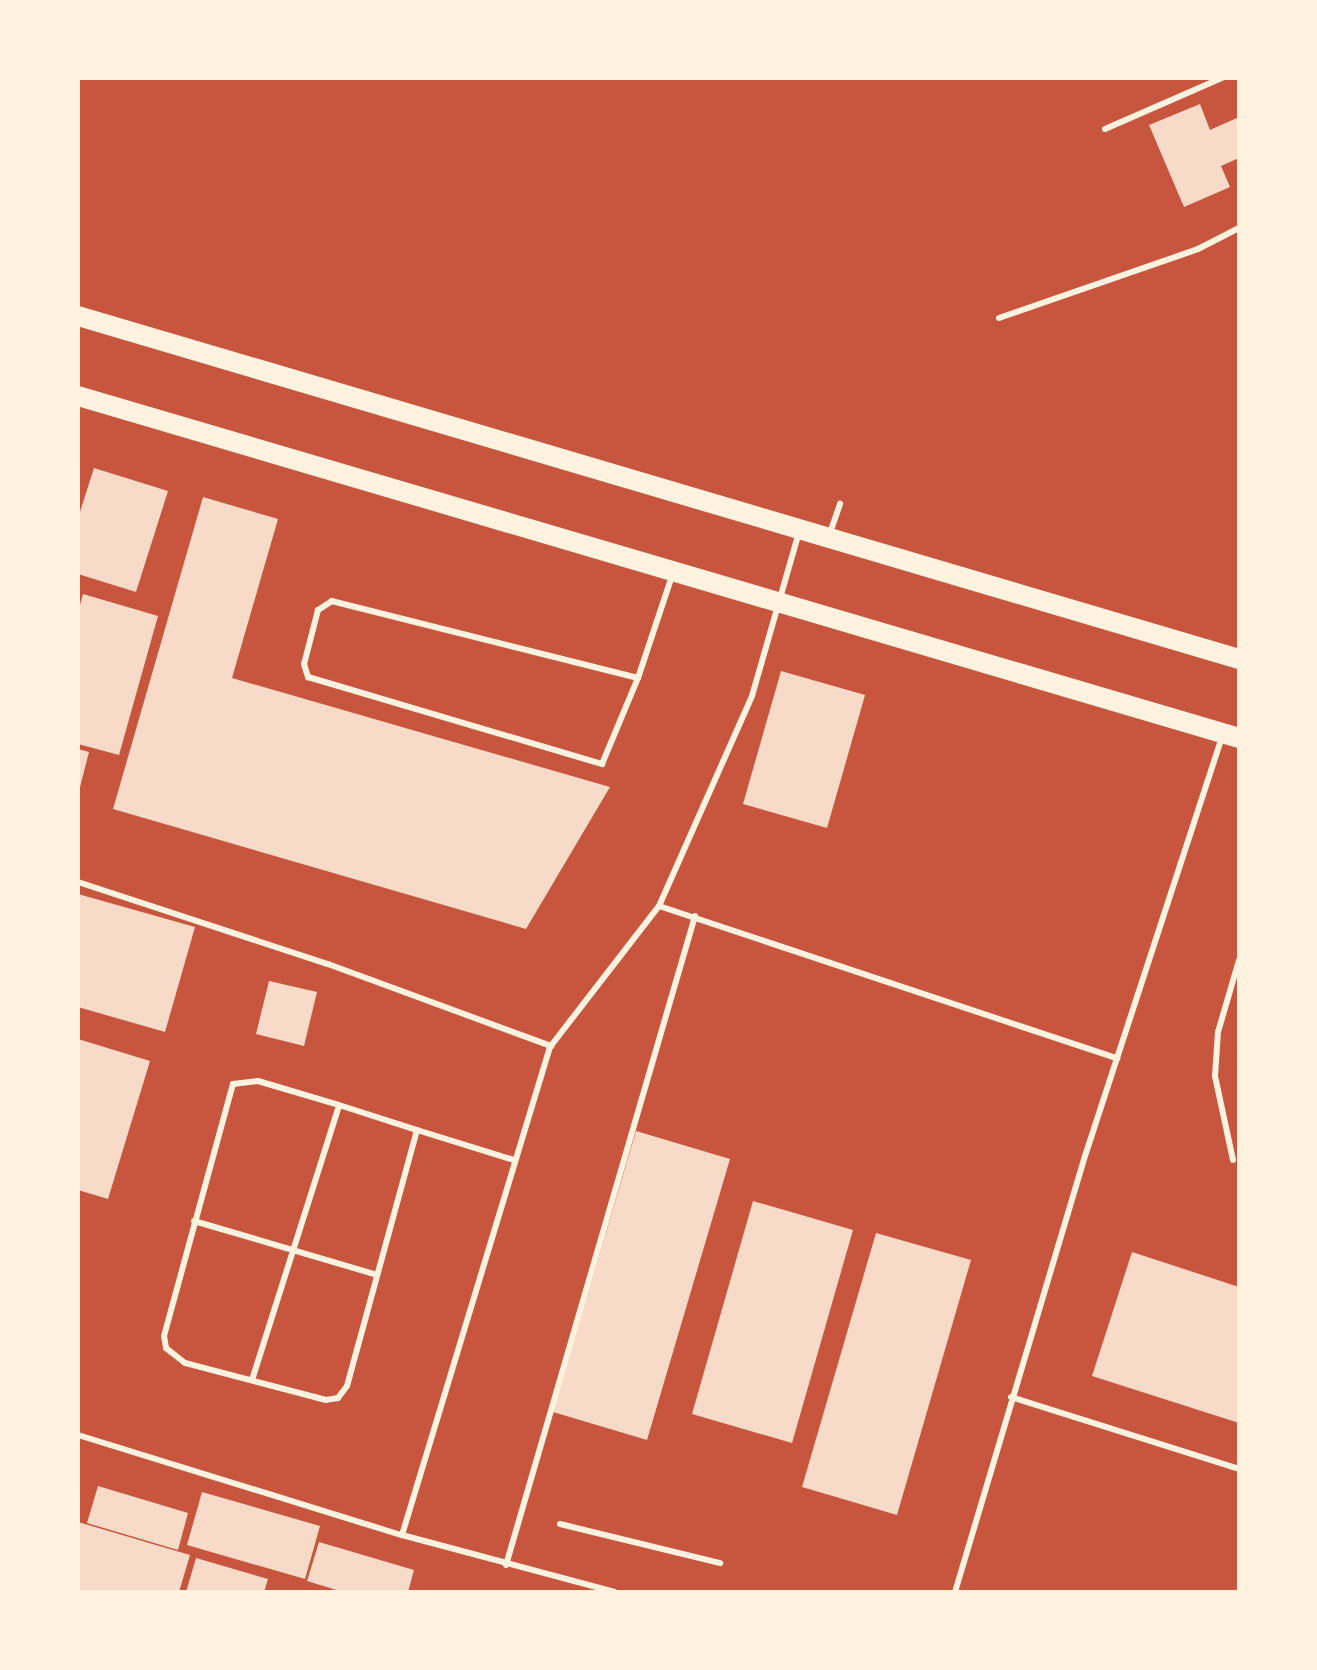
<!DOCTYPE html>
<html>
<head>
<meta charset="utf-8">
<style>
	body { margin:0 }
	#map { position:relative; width:1317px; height:1670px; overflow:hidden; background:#c8553d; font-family:Arial,sans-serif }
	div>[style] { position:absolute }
	.building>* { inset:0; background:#f7dbc8 }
	.service>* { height:6px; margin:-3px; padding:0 3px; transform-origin:3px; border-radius:3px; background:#fff3e0 }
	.primary>* { height:20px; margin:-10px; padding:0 10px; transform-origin:10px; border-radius:10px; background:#fff3e0 }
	span { translate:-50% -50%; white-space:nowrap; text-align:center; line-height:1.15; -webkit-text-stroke:7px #fff3e0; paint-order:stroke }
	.frame { position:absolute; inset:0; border:80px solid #fff3e0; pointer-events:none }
</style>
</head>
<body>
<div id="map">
	<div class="building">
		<i style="clip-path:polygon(1200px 104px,1210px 130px,1239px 117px,1239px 158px,1221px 166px,1230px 187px,1184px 207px,1149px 125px)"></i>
		<i style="clip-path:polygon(94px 468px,168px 491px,136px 592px,78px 574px,78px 518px)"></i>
		<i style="clip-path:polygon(203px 497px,278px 519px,232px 678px,610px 787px,526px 929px,113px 809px)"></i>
		<i style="clip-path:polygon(83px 594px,158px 616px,119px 755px,78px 744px,78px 612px)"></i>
		<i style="clip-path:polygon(781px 671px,865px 695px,827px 828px,743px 804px)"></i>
		<i style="clip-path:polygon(78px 749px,89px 752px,79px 791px,78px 790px)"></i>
		<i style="clip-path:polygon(78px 894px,195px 927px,165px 1032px,78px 1007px)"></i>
		<i style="clip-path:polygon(269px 981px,317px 992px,304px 1046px,256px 1034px)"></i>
		<i style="clip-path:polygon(78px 1039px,150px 1061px,108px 1199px,78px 1190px)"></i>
		<i style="clip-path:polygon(636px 1131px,730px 1159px,647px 1440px,553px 1412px)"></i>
		<i style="clip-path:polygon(753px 1201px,853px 1230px,792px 1443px,692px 1414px)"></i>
		<i style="clip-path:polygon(876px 1233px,971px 1260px,897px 1515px,802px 1487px)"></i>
		<i style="clip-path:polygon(1132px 1252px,1239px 1287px,1239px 1423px,1092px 1376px)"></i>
		<i style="clip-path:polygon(98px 1486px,188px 1513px,178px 1550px,87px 1523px)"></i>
		<i style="clip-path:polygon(202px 1492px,320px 1526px,305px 1579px,187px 1545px)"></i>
		<i style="clip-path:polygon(78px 1522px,190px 1555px,179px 1592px,78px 1592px)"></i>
		<i style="clip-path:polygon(319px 1542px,414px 1570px,408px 1592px,343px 1592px,307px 1581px)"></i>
		<i style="clip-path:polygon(196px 1558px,268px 1579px,264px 1592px,186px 1592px)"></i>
	</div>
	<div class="service">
		<i style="left:1105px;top:129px;width:128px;rotate:-23.6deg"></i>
		<i style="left:999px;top:318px;width:211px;rotate:-19.1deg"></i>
		<i style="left:1198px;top:249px;width:46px;rotate:-27.1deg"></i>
		<i style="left:830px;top:533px;width:31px;rotate:-71deg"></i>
		<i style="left:638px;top:678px;width:316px;rotate:-165.9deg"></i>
		<i style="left:332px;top:601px;width:17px;rotate:147deg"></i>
		<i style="left:318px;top:610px;width:56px;rotate:104.5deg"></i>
		<i style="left:304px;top:664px;width:14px;rotate:73deg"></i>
		<i style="left:308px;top:677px;width:307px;rotate:16.5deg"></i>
		<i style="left:602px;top:764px;width:93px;rotate:-67.3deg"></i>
		<i style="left:638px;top:678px;width:108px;rotate:-71.6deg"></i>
		<i style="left:78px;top:882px;width:263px;rotate:18.2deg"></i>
		<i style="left:328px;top:964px;width:238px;rotate:20.2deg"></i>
		<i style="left:659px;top:906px;width:483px;rotate:18.4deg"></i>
		<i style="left:417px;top:1130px;width:265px;rotate:105.3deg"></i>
		<i style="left:347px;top:1386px;width:15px;rotate:127deg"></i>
		<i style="left:338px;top:1398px;width:12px;rotate:171deg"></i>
		<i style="left:326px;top:1400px;width:146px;rotate:-165.3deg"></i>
		<i style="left:185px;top:1363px;width:24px;rotate:-142deg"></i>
		<i style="left:166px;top:1348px;width:12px;rotate:-99deg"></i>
		<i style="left:164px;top:1336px;width:261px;rotate:-74.7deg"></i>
		<i style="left:233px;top:1084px;width:25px;rotate:-7deg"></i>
		<i style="left:258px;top:1081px;width:84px;rotate:16.5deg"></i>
		<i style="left:339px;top:1105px;width:82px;rotate:17.8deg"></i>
		<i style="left:417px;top:1130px;width:102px;rotate:17.2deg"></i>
		<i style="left:1233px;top:1160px;width:86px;rotate:-102.1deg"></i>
		<i style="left:1215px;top:1076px;width:44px;rotate:-86.1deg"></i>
		<i style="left:1218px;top:1032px;width:75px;rotate:-73.7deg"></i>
		<i style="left:194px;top:1221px;width:188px;rotate:16.4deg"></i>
		<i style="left:252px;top:1380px;width:288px;rotate:-72.4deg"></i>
		<i style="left:1011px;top:1397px;width:239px;rotate:17.5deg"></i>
		<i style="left:78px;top:1435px;width:339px;rotate:17.2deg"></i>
		<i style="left:402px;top:1535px;width:220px;rotate:15deg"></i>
		<i style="left:560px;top:1524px;width:165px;rotate:13.7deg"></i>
		<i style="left:402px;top:1535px;width:510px;rotate:-73.13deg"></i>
		<i style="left:550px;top:1047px;width:178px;rotate:-52.3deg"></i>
		<i style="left:659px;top:906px;width:230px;rotate:-66.1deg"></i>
		<i style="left:752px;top:696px;width:171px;rotate:-74deg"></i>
		<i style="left:506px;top:1565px;width:676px;rotate:-73.76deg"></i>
		<i style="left:955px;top:1592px;width:458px;rotate:-73.4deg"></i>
		<i style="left:1086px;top:1153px;width:438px;rotate:-71.9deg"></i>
	</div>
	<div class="primary">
		<i style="left:78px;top:316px;width:1211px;rotate:16.46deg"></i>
		<i style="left:78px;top:396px;width:1210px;rotate:16.41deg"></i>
	</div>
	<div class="frame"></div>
</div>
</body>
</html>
